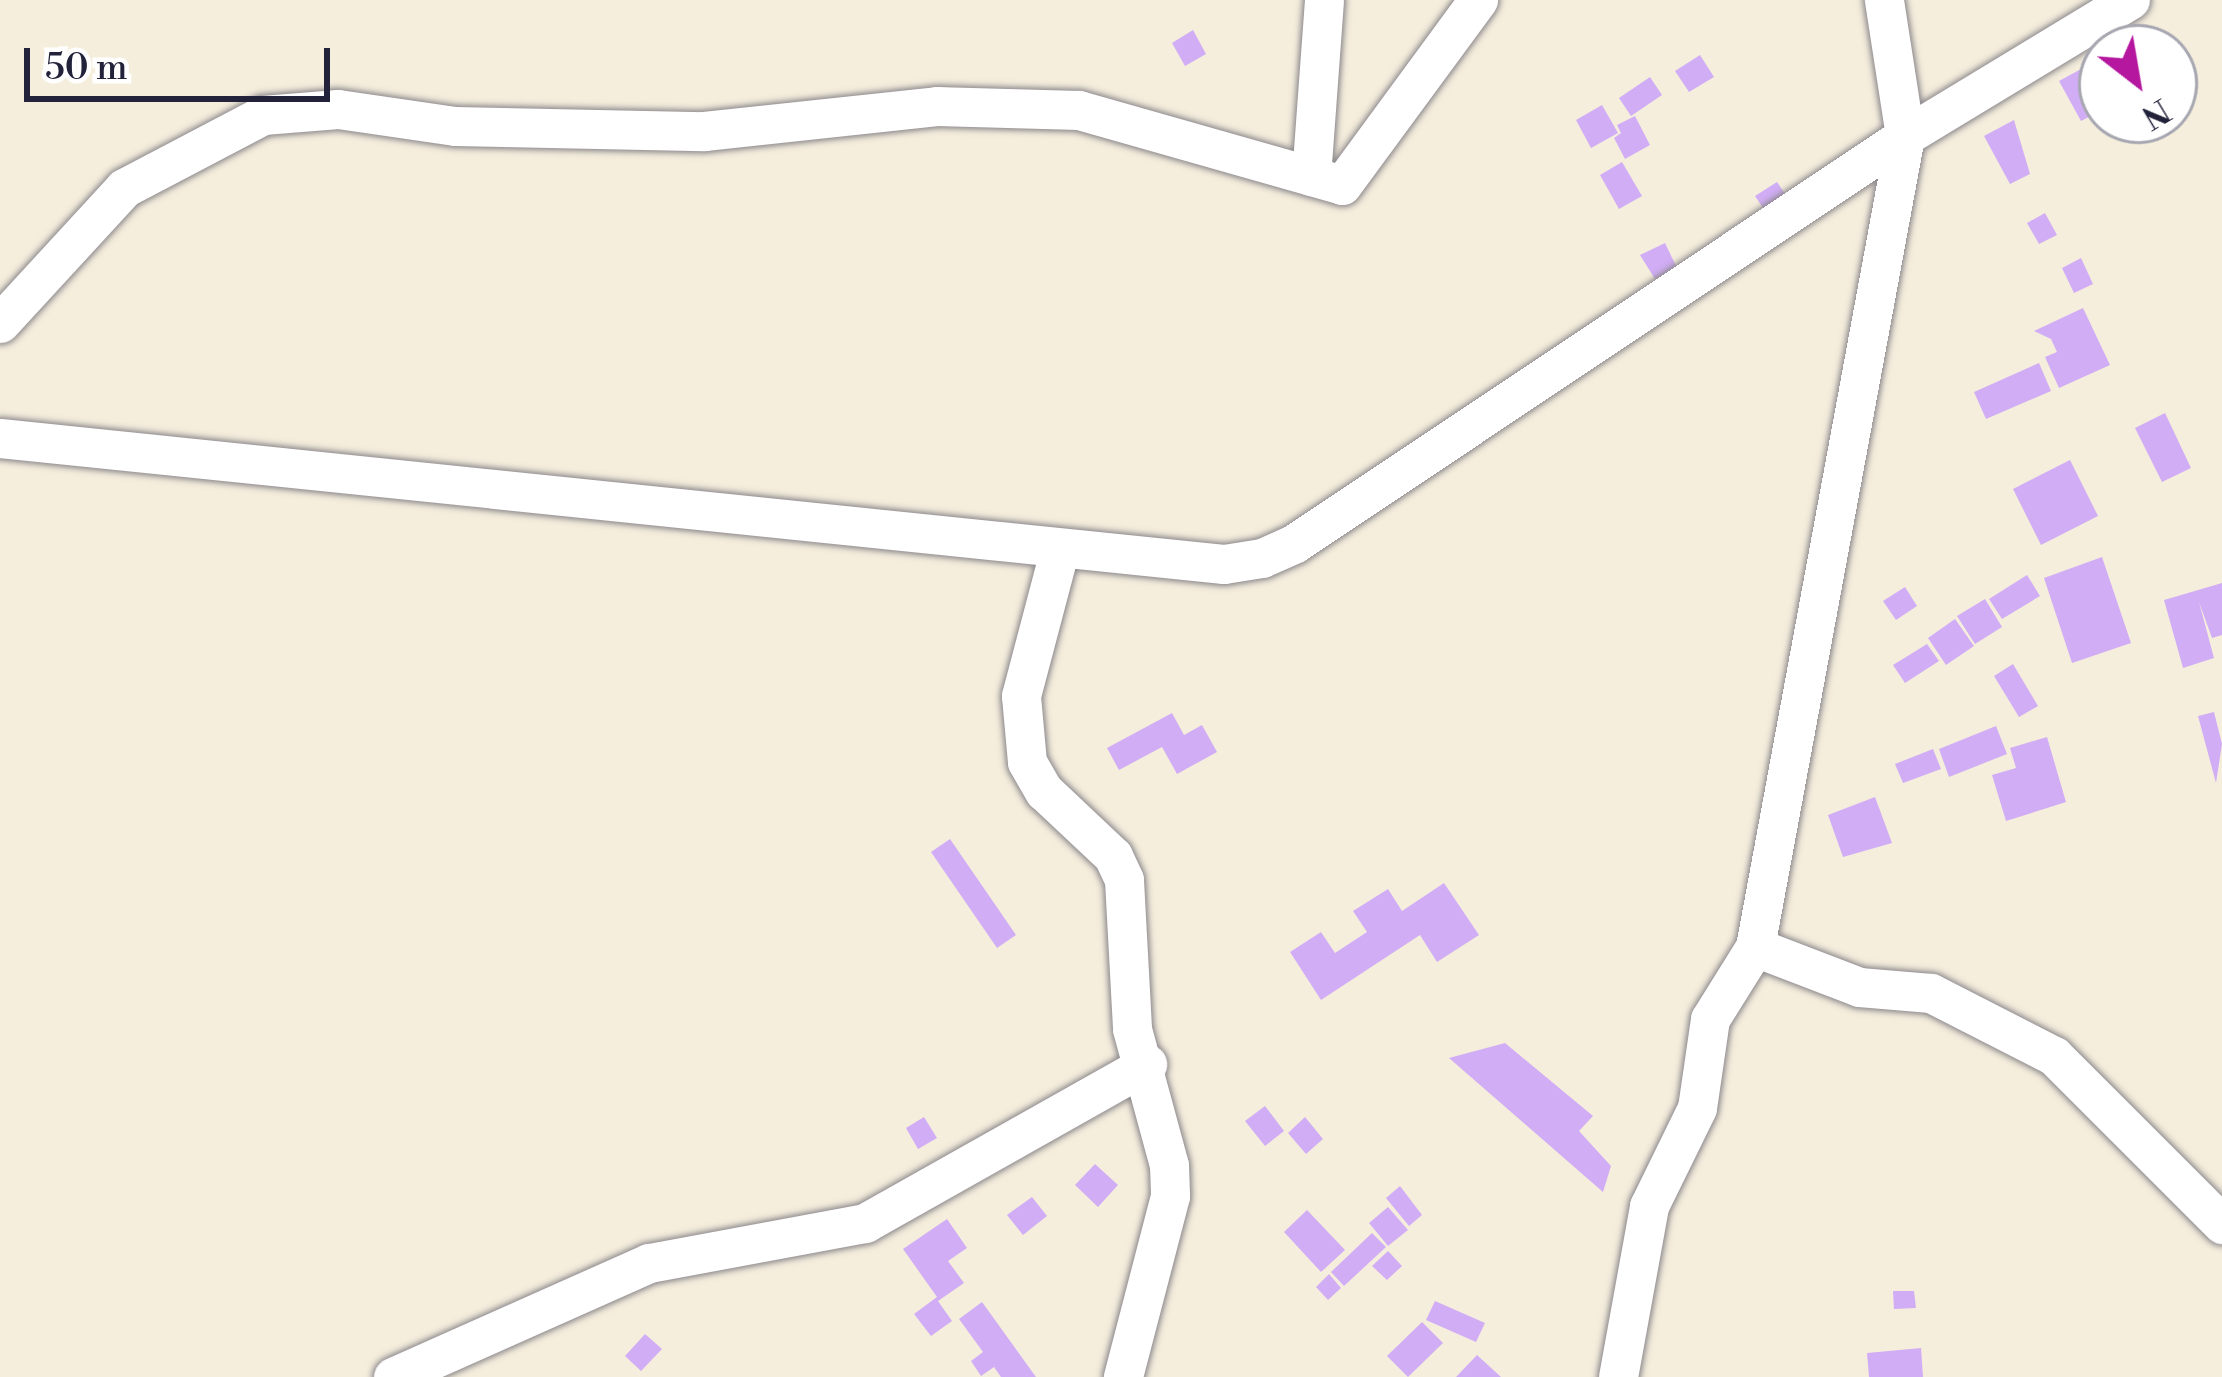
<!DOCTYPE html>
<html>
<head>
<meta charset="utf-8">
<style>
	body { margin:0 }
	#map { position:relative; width:2222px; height:1377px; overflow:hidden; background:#f5eedd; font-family:"Libre Bodoni",serif }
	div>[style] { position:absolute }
	.building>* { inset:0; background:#d1adf5 }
	.roads { filter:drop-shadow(0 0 3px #8c888c) drop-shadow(0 0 3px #8c888c) }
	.minor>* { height:39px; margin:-19.5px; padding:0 19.5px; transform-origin:19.5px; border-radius:19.5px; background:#fff }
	span { translate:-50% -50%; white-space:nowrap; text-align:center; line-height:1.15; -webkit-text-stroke:12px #fff; paint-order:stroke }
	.north { position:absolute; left:2078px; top:24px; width:120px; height:120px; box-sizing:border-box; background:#fff; border:3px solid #a7a7b1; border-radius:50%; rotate:149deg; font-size:33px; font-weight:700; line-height:48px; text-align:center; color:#22223b }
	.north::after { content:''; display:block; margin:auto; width:42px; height:54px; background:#b5179e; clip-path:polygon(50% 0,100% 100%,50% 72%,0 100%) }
	.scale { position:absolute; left:24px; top:48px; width:306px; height:54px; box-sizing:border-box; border:6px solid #22223b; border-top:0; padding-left:15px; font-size:36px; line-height:42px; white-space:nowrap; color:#22223b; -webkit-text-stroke:9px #fff; paint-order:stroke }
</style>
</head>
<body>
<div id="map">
	<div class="building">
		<i style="clip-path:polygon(1193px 30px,1206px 54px,1185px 66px,1172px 43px)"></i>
		<i style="clip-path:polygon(1700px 55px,1714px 77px,1689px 92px,1675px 71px)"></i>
		<i style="clip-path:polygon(2083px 68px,2102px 110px,2081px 121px,2059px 81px)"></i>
		<i style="clip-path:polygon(1650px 77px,1662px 95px,1631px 116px,1619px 98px)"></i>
		<i style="clip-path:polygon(1602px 105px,1618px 133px,1591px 148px,1576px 120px)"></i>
		<i style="clip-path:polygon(1635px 116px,1650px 145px,1625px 159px,1614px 138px,1621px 133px,1617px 125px)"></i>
		<i style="clip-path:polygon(2014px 120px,2030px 174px,2010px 184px,1984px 136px)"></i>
		<i style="clip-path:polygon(1622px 162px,1642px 196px,1619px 209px,1600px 175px)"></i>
		<i style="clip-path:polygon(1777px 182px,1787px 197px,1765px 211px,1755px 196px)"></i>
		<i style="clip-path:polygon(2045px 213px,2057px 235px,2039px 244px,2027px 223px)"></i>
		<i style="clip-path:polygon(1665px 243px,1677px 268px,1655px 279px,1640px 255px)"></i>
		<i style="clip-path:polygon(2081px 258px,2093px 284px,2074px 293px,2062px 268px)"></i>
		<i style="clip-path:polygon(2083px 308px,2110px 365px,2059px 388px,2045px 357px,2057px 352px,2051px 339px,2034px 331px)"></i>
		<i style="clip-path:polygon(2039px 363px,2051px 391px,1986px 419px,1974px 392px)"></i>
		<i style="clip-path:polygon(2165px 413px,2191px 468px,2162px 482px,2135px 428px)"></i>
		<i style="clip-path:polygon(2070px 460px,2098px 516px,2041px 545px,2013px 489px)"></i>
		<i style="clip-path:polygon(2102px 557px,2131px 643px,2072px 663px,2044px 578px)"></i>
		<i style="clip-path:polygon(2027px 575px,2040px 596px,2002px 619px,1989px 599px)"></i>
		<i style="clip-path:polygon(2222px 583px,2222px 635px,2212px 638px,2199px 602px,2214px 658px,2183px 668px,2164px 600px)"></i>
		<i style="clip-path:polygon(1905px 587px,1917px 606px,1896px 620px,1883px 601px)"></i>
		<i style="clip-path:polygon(1985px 599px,2002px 627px,1975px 644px,1957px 616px)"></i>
		<i style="clip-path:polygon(1955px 619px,1974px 646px,1946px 665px,1928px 638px)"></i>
		<i style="clip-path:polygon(1927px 644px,1939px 661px,1905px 683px,1893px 665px)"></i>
		<i style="clip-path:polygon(2013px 664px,2038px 706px,2019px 717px,1994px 676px)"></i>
		<i style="clip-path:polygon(2214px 712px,2222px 744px,2216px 783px,2198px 716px)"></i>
		<i style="clip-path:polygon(1172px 713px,1184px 735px,1202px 725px,1217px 752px,1177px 774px,1162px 747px,1119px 770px,1107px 748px)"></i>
		<i style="clip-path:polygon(1996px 726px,2007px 754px,1949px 777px,1939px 749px)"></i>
		<i style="clip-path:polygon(2047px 737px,2066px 802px,2006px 821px,1992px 775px,2016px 768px,2010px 748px)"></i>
		<i style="clip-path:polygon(1933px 749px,1941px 769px,1903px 783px,1895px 764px)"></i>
		<i style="clip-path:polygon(1875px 797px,1892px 843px,1843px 857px,1828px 815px)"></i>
		<i style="clip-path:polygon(950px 839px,1016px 935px,997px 948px,931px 852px)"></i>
		<i style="clip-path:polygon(1444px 883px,1479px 935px,1437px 962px,1420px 935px,1321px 1000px,1290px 952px,1321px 932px,1335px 953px,1367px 932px,1353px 911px,1388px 889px,1402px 911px)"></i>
		<i style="clip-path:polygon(1505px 1043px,1593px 1116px,1579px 1131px,1611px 1166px,1603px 1192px,1449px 1058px)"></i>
		<i style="clip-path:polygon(1265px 1106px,1284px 1131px,1265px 1146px,1245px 1121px)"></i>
		<i style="clip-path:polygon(924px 1117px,937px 1138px,918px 1149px,906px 1128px)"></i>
		<i style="clip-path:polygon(1305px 1117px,1323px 1139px,1306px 1154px,1288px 1133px)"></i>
		<i style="clip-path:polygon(1095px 1164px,1118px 1185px,1098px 1207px,1075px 1185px)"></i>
		<i style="clip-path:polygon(1400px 1186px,1422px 1215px,1409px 1226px,1386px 1198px)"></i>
		<i style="clip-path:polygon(1032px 1197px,1047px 1216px,1023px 1235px,1007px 1215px)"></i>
		<i style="clip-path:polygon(1388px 1207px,1408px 1230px,1388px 1246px,1369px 1223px)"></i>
		<i style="clip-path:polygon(1307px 1210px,1345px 1250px,1321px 1272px,1284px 1232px)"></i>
		<i style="clip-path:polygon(947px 1219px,967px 1248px,948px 1261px,964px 1283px,938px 1301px,952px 1321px,931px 1336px,914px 1314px,937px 1297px,903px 1249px)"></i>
		<i style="clip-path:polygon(1372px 1233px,1386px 1247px,1344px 1286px,1331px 1272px)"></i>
		<i style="clip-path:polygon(1388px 1251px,1402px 1266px,1387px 1280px,1372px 1266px)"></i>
		<i style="clip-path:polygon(1329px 1274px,1341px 1288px,1328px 1300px,1316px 1287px)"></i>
		<i style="clip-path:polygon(1893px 1291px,1914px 1291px,1916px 1308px,1894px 1309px)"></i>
		<i style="clip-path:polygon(1435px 1301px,1485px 1323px,1476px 1342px,1426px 1320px)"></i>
		<i style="clip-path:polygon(982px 1302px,1036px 1377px,1001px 1377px,994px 1367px,981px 1376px,971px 1361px,983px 1352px,959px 1319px)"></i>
		<i style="clip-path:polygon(1422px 1322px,1443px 1343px,1408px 1377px,1387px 1356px)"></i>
		<i style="clip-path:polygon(645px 1334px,662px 1349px,641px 1371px,625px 1356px)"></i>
		<i style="clip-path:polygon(1921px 1348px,1923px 1377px,1869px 1377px,1867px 1353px)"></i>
		<i style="clip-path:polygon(1477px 1355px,1501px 1377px,1456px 1377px)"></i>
	</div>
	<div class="roads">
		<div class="minor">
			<i style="left:1324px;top:0;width:176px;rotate:94.2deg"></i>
			<i style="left:1311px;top:176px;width:32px;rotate:16deg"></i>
			<i style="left:1342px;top:185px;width:230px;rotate:-53.7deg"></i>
			<i style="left:0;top:323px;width:183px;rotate:-47.4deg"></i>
			<i style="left:124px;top:188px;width:157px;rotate:-27.7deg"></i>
			<i style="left:263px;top:115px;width:75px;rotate:-4.6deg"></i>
			<i style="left:338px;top:109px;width:118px;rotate:8.3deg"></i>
			<i style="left:455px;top:126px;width:249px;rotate:1.2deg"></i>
			<i style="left:704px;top:131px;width:234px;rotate:-6.1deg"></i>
			<i style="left:937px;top:106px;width:142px;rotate:1.6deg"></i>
			<i style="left:1079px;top:110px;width:241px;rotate:15.9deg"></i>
			<i style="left:0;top:438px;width:1230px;rotate:5.88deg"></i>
			<i style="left:1224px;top:564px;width:38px;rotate:-9deg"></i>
			<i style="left:1262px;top:558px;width:36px;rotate:-24deg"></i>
			<i style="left:1295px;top:543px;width:733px;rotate:-33.71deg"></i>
			<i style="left:1905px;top:136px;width:263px;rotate:-31.2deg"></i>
			<i style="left:1060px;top:548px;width:153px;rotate:104.8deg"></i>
			<i style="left:1021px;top:696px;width:66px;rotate:84.8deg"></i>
			<i style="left:1027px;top:762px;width:34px;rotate:60deg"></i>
			<i style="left:1044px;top:791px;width:95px;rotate:43.3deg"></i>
			<i style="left:1113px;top:856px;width:26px;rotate:65deg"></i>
			<i style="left:1124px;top:880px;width:149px;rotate:86.9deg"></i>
			<i style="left:1132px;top:1029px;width:141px;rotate:74.8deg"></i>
			<i style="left:1169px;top:1165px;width:31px;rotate:88deg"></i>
			<i style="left:1170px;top:1196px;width:187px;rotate:104.6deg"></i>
			<i style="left:1755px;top:947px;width:825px;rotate:-79.52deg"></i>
			<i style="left:1905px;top:136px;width:138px;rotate:-98.8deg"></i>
			<i style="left:393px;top:1377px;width:280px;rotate:-24deg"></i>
			<i style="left:649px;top:1263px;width:220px;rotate:-10.5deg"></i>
			<i style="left:865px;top:1223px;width:324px;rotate:-29.4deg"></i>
			<i style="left:1618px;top:1377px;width:174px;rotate:-79.7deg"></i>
			<i style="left:1649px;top:1206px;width:109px;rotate:-63.9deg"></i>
			<i style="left:1697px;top:1108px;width:90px;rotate:-81.7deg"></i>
			<i style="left:1710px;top:1019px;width:85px;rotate:-58deg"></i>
			<i style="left:1755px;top:947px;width:111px;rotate:21deg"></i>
			<i style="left:1859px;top:987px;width:72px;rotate:4.8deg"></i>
			<i style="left:1931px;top:993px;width:138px;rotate:27.1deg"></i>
			<i style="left:2054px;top:1056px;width:238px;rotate:45deg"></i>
		</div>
	</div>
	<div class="north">N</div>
	<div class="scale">50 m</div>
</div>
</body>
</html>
